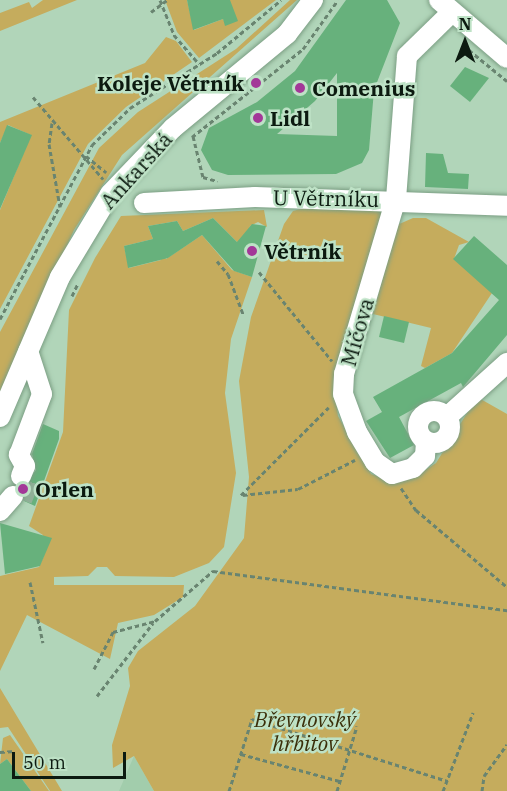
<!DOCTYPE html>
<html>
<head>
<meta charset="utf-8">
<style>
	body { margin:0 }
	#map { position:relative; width:507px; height:791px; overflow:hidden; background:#b1d5b9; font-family:"IBM Plex Serif",serif }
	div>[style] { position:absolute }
	.built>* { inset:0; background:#a2cdac }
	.green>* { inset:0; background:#c5ac5d }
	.building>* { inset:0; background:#67b17c }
	.minor-tunnel>* { height:20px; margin-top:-10px; transform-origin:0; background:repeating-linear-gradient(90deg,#90b097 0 20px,transparent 0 30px) }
	.path>* { height:3px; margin-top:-1.5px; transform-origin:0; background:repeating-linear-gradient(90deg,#698470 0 4.5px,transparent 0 7.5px) }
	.roads { filter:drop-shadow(0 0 2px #7b9e83) drop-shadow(0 0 2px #7b9e83) }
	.minor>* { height:20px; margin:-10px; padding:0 10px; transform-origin:10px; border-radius:10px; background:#fff }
	.minor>.ring { margin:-10px; padding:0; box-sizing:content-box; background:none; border:20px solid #fff; border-radius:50% }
	.dots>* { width:16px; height:16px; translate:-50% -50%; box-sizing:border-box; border:3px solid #bee2c6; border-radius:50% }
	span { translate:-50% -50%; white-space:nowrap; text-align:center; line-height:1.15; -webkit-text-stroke:5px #bee2c6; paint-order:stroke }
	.poi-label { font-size:21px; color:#0c1a10; font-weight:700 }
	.right { translate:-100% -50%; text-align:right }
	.left { translate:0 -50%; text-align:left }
	.street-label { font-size:21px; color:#0c1a10 }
	.park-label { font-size:21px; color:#3b2f0a; font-style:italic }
	.north { position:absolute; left:435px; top:12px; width:60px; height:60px; -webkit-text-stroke:4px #bee2c6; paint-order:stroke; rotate:0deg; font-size:16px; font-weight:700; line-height:24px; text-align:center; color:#0c1a10 }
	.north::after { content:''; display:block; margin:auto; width:21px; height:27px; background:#0c1a10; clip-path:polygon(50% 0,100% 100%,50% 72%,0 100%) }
	.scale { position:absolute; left:12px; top:752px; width:114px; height:27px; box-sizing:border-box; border:3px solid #0c1a10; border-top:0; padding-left:8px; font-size:18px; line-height:21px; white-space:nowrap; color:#0c1a10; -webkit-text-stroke:4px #bee2c6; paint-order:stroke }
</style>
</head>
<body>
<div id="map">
	<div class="built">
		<i style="clip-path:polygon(134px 756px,154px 791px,119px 791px)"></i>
	</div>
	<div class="green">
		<i style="clip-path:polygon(43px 0,77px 0,0 31px,0 13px,29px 2px,32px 8px)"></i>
		<i style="clip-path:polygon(165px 0,187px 0,194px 30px,223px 19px,226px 25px,230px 0,276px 0,199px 58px,177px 32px)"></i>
		<i style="clip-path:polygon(290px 0,297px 0,122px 155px,74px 230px,0 392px,0 332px,99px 148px,138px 112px,236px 49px)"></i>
		<i style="clip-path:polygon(166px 37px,176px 41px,192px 62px,126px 107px,88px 144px,0 309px,0 210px,31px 135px,8px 125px,0 143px,0 122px,145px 63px)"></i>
		<i style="clip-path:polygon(323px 203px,386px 206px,335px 392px,338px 416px,371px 474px,391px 481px,413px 478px,436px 463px,477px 397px,507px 414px,507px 791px,154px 791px,134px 756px,113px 768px,112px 745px,130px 686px,128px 668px,138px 651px,195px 606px,244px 538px,249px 477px,239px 381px,251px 317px,284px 224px,293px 211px)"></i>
		<i style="clip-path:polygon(264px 210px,267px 227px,258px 222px,250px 226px,243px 248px,213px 218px,183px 231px,177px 221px,148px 226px,153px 239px,124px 246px,129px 268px,161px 260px,157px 244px,166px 259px,202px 235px,232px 270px,252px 277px,231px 339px,225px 393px,236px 473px,224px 547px,209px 563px,174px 577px,115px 576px,107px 567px,97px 567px,88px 576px,54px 577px,54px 585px,184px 585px,183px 597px,154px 615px,118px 623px,110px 659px,27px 615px,0 671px,0 576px,39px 567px,44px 556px,36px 553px,43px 535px,29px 526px,63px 432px,69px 310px,95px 258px,121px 216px)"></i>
		<i style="clip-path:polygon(413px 218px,426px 218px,469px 242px,459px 245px,454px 259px,492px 293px,452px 353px,425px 368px,421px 366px,431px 328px,373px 314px,397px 225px)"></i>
		<i style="clip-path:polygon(0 688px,62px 791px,50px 791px,8px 727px,0 728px)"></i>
		<i style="clip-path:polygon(10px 735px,49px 791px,31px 791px,7px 759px,0 764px,3px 738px)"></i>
	</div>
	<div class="building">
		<i style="clip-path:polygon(187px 0,230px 0,238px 21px,225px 26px,223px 19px,193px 30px)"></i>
		<i style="clip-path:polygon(evenodd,346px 0,387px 0,400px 23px,374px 90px,369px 150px,362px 163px,336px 174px,228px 175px,212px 170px,201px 150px,209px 128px,257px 102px,295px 71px,346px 0,337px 73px,337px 136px,277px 134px,315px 101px,337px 73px)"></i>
		<i style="clip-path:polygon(465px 67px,489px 78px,470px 102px,450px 86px)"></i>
		<i style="clip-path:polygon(7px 125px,32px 135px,0 209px,0 143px)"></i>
		<i style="clip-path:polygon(426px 153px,443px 154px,448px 173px,469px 174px,468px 189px,425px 187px)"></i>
		<i style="clip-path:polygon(213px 218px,237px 242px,252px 224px,266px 226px,252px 277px,234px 271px,202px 235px,168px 258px,128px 268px,124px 246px,153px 239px,148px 226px,177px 221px,183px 231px)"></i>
		<i style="clip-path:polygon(474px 236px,507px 265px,507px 335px,463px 387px,461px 383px,399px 417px,414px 445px,390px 458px,366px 421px,382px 412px,373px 397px,452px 353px,499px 300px,453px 259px)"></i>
		<i style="clip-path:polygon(384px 316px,409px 322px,404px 343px,379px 337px)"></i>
		<i style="clip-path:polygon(43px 424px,59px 431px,59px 439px,35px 506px,24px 501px,22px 488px,36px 470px,32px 454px)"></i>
		<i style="clip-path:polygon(0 523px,52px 538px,40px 566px,5px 574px)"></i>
		<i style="clip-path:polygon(7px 759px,31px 791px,0 791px,0 764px)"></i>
	</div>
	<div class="minor-tunnel">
		<i style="left:22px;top:500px;width:22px;rotate:-68deg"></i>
	</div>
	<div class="path">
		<i style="left:160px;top:0;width:38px;rotate:68deg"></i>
		<i style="left:174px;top:35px;width:38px;rotate:49deg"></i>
		<i style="left:151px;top:12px;width:20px;rotate:-37deg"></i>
		<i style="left:469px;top:50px;width:49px;rotate:39.2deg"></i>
		<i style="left:33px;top:97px;width:108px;rotate:49.5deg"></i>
		<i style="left:52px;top:123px;width:21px;rotate:98deg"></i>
		<i style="left:49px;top:144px;width:64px;rotate:80.1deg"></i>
		<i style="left:193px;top:136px;width:42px;rotate:76.3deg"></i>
		<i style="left:203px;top:177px;width:15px;rotate:16deg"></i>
		<i style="left:192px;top:137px;width:142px;rotate:-38.4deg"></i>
		<i style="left:303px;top:49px;width:60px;rotate:-54.5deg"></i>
		<i style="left:86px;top:156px;width:26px;rotate:39deg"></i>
		<i style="left:217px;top:261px;width:17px;rotate:50deg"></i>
		<i style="left:228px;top:274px;width:43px;rotate:69.4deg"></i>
		<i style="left:259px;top:272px;width:115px;rotate:50.6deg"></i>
		<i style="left:72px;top:296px;width:14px;rotate:-65deg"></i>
		<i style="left:0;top:319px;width:197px;rotate:-62.1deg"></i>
		<i style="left:92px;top:145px;width:53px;rotate:-44.2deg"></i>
		<i style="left:130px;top:108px;width:103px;rotate:-32.3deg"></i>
		<i style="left:217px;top:53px;width:83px;rotate:-39.6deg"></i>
		<i style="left:401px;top:488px;width:27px;rotate:56deg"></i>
		<i style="left:416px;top:510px;width:119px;rotate:40.2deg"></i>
		<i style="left:241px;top:495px;width:124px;rotate:-45deg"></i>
		<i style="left:243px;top:495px;width:55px;rotate:-6.2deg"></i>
		<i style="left:298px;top:489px;width:64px;rotate:-27deg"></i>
		<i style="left:30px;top:582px;width:62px;rotate:78deg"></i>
		<i style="left:94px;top:669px;width:42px;rotate:-62.8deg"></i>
		<i style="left:113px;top:632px;width:43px;rotate:-14.7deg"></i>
		<i style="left:155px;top:621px;width:77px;rotate:-40.8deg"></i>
		<i style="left:213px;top:571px;width:297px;rotate:7.6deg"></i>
		<i style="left:97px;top:696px;width:92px;rotate:-52.5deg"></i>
		<i style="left:0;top:752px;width:15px;rotate:-4deg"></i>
		<i style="left:241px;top:754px;width:103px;rotate:15.3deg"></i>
		<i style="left:229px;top:791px;width:76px;rotate:-72.3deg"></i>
		<i style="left:252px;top:719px;width:205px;rotate:17.6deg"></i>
		<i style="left:337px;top:791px;width:68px;rotate:-72.9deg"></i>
		<i style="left:443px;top:791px;width:84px;rotate:-69deg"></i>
		<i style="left:482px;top:791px;width:15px;rotate:-82deg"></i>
		<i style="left:484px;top:776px;width:39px;rotate:-54deg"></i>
	</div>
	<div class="roads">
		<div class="minor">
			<i style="left:439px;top:0;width:89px;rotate:40.5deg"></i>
			<i style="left:144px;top:203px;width:111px;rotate:-3.1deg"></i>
			<i style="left:255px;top:197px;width:252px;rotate:2deg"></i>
			<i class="ring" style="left:418px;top:411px;width:12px;height:12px"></i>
			<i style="left:0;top:417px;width:152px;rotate:-66.8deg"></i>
			<i style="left:60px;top:277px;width:97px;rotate:-58.9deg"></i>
			<i style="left:110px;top:194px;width:91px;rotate:-46.3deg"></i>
			<i style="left:173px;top:128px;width:148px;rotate:-39.5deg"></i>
			<i style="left:287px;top:34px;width:43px;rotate:-52.6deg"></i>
			<i style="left:447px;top:417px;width:81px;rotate:-42deg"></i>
			<i style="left:426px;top:442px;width:14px;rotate:94deg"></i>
			<i style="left:425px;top:456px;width:17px;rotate:135deg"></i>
			<i style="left:413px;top:468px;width:22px;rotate:164deg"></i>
			<i style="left:392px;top:474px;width:21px;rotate:-145deg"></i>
			<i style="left:375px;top:462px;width:35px;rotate:-121deg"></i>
			<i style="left:357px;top:432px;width:40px;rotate:-110.2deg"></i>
			<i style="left:343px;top:394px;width:20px;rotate:-87deg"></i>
			<i style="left:344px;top:374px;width:183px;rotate:-73.5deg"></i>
			<i style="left:396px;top:199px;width:143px;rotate:-85.6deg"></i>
			<i style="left:407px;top:56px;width:62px;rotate:-44.3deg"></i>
			<i style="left:21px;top:476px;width:11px;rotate:-68deg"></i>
			<i style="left:25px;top:466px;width:13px;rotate:-119deg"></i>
			<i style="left:19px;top:455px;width:65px;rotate:-69.3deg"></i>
			<i style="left:42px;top:394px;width:45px;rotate:-108deg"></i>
			<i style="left:0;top:511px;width:20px;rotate:-49deg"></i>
		</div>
	</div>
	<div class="dots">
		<i style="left:256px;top:83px;background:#a33898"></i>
		<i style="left:300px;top:88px;background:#a33898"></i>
		<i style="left:258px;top:118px;background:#a33898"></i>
		<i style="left:252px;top:251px;background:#a33898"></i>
		<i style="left:23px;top:489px;background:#a33898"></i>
	</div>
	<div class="poi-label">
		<span class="right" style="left:244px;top:83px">Koleje Větrník</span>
		<span class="left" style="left:312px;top:88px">Comenius</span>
		<span class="left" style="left:270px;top:118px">Lidl</span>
		<span class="left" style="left:264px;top:251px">Větrník</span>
		<span class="left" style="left:35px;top:489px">Orlen</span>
	</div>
	<div class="street-label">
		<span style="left:136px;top:170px;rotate:-48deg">Ankarská</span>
		<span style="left:326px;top:198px;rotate:1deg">U Větrníku</span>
		<span style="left:357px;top:332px;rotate:-74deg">Míčova</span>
	</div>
	<div class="park-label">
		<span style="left:305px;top:731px">Břevnovský<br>hřbitov</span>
	</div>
	<div class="north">N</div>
	<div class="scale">50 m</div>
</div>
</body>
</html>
